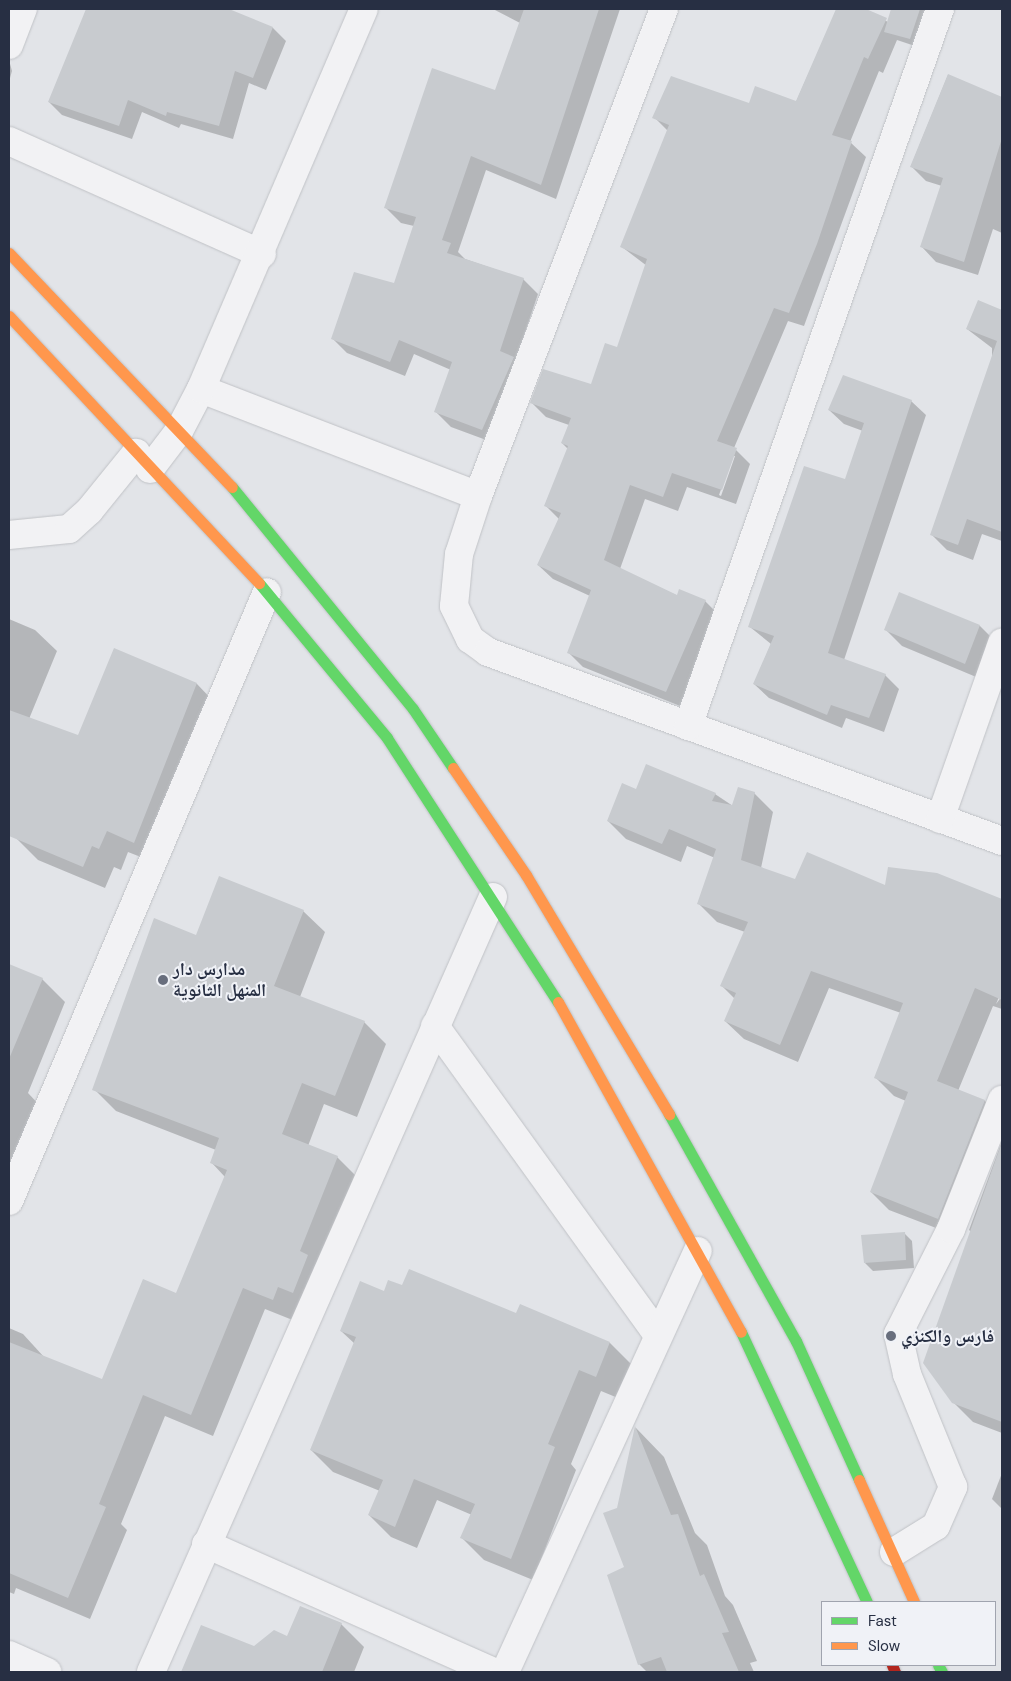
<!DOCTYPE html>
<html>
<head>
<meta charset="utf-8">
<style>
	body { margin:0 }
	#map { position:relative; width:1011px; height:1681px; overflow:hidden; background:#e2e4e8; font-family:"DM Sans","Noto Naskh Arabic",sans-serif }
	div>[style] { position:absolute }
	.shadow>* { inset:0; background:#0003 }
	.building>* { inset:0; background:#c8cbcf }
	.roads { filter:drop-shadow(0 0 1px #c0c2c6) drop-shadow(0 0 1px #c0c2c6) }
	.street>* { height:28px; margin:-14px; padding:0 14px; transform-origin:14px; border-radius:14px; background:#f2f2f4 }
	.fast>* { height:11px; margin:-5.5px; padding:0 5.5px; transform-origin:5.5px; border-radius:5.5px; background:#63d668 }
	.slow>* { height:11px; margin:-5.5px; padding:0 5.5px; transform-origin:5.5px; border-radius:5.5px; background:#ff974d }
	.jam>* { height:11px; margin:-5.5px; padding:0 5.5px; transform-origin:5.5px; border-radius:5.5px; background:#b3261e }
	.dots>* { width:14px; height:14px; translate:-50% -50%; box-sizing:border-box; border:2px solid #f0f2f7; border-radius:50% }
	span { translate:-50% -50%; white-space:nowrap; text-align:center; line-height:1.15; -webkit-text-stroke:4px #f0f2f7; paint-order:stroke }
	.poi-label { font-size:18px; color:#272f43; font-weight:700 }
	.left { translate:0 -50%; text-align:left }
	.frame { position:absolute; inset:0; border:10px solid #272f43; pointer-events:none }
	.legend { position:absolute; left:821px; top:1601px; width:175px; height:65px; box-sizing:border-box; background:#f0f2f7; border:1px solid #a0a4af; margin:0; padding:6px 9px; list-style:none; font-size:15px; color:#272f43 }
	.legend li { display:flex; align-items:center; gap:10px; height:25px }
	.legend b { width:25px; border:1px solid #a0a4af }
</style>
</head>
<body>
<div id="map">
	<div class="shadow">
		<i style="clip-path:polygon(111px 9px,226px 9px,273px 28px,286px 41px,266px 90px,249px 83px,233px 139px,181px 124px,179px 128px,142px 112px,132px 139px,62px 115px,49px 102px,101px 41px)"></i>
		<i style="clip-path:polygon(493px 9px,620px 9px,556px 199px,486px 170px,458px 252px,465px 259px,523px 279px,538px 294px,516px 360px,497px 444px,451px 427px,436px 412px,451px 370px,414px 354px,405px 376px,347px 353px,332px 338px,395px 285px,414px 226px,401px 223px,386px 208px,496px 92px,520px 23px)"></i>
		<i style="clip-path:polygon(evenodd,837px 9px,863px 9px,888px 22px,892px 9px,929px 9px,918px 47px,897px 40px,883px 73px,879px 71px,850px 142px,866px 157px,804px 326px,788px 321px,734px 448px,750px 464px,736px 504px,687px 487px,678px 511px,645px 499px,620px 569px,678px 596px,705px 601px,720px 616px,680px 706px,583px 667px,569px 653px,590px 596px,553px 579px,538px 565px,559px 519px,545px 505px,568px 449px,562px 443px,569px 425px,546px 417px,532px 403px,591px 386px,618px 349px,647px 266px,622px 247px,668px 131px,654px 117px,796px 102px,837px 9px,733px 456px,735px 456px,721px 496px,719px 495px,733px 456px)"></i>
		<i style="clip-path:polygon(9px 60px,12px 71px,10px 78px,9px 78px)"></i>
		<i style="clip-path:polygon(948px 75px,1002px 98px,1002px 233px,993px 229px,978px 275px,936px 262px,922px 247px,942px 186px,926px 181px,911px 166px)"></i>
		<i style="clip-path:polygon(978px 302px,1002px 311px,1002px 541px,982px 534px,973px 560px,947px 550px,932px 535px,992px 358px,992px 348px,967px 329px)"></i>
		<i style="clip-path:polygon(911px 401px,926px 415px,844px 660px,885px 675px,899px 689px,884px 732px,846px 718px,842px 728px,769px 698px,754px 684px,771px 644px,750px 627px,846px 481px,863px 431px,844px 424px,829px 410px)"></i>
		<i style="clip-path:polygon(900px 594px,980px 626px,996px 642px,981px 679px,902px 646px,886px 630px)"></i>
		<i style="clip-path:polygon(9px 619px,35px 630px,57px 651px,29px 719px,78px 737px,115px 650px,197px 684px,218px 706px,156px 863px,128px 852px,121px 870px,114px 867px,105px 888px,38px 860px,17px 839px,34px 796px,9px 785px)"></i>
		<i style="clip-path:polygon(637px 791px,715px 794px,733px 806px,754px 793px,773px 812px,761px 868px,796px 881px,886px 887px,936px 874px,1002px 901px,1002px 990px,996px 1004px,1002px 996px,1002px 1009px,993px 1006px,958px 1091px,985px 1101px,1002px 1118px,957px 1236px,889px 1210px,871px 1192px,906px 1101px,894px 1096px,876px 1078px,901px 1013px,829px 988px,798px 1062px,744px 1039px,725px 1021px,735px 999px,722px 986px,745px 932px,717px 922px,699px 904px,715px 858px,687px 846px,681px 862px,626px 839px,608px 821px)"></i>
		<i style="clip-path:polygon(303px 911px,325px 932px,300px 997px,364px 1022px,386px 1044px,357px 1117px,324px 1104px,308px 1146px,337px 1157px,359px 1179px,295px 1321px,265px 1309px,213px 1436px,165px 1416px,121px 1524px,127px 1530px,90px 1619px,16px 1588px,14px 1594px,9px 1592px,9px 1328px,23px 1334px,44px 1357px,103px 1381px,177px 1294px,225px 1177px,211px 1162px,216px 1150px,116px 1111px,94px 1089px,196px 936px)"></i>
		<i style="clip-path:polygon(9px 965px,42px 979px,65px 1002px,28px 1093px,46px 1112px,9px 1188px)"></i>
		<i style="clip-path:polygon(1002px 1141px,1002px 1433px,973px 1422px,953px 1402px,974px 1234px,969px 1230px)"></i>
		<i style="clip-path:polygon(904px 1233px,912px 1241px,914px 1268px,873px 1271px,865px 1263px)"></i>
		<i style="clip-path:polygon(403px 1287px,517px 1315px,520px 1306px,610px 1343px,632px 1365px,618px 1398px,601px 1391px,571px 1464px,576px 1470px,533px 1580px,484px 1560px,462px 1538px,472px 1515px,437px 1500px,417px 1548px,391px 1537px,369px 1515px,380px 1491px,333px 1472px,311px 1450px,355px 1344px,341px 1331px,385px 1292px)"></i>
		<i style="clip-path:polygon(636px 1428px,664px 1457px,695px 1533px,707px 1545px,725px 1596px,733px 1605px,757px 1661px,750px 1663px,754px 1672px,647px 1672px,639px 1664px,618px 1509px)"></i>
		<i style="clip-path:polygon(1002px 1473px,1002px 1509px,992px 1499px)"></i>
		<i style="clip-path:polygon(341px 1624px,364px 1647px,354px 1672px,183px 1670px)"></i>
	</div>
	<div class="building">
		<i style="clip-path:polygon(86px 9px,229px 9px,273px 27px,253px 78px,235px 71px,219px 126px,167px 112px,166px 116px,128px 100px,119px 126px,48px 102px)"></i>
		<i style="clip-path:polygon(524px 9px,599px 9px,541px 185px,471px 156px,442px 240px,451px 243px,447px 253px,524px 278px,500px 351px,514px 357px,482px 430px,434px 412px,452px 362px,399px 340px,390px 362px,331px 339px,354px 272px,394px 283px,416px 217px,384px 208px,432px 68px,495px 90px)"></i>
		<i style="clip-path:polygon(836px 9px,866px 9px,887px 18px,868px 59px,864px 57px,832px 135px,852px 141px,817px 244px,789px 313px,774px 308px,717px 441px,737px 448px,722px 490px,672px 473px,663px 497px,630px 485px,604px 560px,677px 595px,679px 589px,706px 600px,666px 692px,567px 653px,591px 590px,537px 565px,561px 513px,544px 506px,568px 446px,561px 443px,571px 418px,530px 403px,543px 369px,591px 384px,605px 343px,617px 347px,647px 259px,620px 247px,669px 125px,652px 118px,671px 76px,749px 103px,755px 86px,796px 101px)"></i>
		<i style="clip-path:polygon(891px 9px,920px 9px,910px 39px,884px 32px)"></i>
		<i style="clip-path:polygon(948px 74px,1002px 97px,1002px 138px,964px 262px,920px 247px,943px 178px,910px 167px)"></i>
		<i style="clip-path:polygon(978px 300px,1002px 310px,1002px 532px,967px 519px,958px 545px,930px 535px,997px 341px,966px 329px)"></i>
		<i style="clip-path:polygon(843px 375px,912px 400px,828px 653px,886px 674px,869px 718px,831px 705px,827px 715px,753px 684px,774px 636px,748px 627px,804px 466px,845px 479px,864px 423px,828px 410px)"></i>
		<i style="clip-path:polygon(899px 592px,980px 625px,965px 664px,884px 630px)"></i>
		<i style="clip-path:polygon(114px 648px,197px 683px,134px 843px,107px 831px,99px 849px,92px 846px,83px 867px,9px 836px,9px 710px,78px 735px)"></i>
		<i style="clip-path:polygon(646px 764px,716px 793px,712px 801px,732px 805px,738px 787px,755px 792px,741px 860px,795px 879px,807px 852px,885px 885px,888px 867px,937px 873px,1002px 899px,1002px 1000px,975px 988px,937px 1081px,985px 1100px,938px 1219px,870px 1192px,908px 1092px,874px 1078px,903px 1003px,811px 971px,780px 1045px,724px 1021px,736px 993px,720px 986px,748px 922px,697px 904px,716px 849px,669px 829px,662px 844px,607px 821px,622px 783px,636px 789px)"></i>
		<i style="clip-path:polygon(219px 876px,304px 910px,274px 986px,365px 1021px,335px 1096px,302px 1083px,282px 1134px,338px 1156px,300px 1251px,308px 1255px,293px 1293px,278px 1287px,273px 1300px,243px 1288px,191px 1415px,143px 1395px,99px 1504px,106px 1507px,68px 1598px,9px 1573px,9px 1342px,102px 1379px,143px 1279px,176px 1293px,227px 1170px,210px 1163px,219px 1138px,92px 1090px,154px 918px,196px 935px)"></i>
		<i style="clip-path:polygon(9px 964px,43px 978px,9px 1059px)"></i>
		<i style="clip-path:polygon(1002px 1142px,1002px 1422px,952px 1403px,923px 1363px)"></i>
		<i style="clip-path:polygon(905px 1232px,906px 1260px,864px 1263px,861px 1235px)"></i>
		<i style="clip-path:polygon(409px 1269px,516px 1313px,520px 1304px,610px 1342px,596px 1377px,579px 1370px,548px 1444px,555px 1447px,511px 1559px,460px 1538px,475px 1504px,414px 1479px,395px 1527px,368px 1515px,383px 1480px,310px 1450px,356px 1337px,340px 1331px,360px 1281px,384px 1291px,388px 1280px,402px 1285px)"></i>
		<i style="clip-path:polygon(635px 1426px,671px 1515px,678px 1514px,700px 1576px,704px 1574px,729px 1632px,722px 1633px,739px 1672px,667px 1672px,661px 1657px,638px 1665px,607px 1575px,624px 1567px,603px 1513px,617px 1508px)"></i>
		<i style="clip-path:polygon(300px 1606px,342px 1623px,322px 1672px,181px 1672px,201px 1625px,254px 1646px,274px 1630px,287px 1636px)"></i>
	</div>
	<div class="roads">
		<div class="street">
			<i style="left:9px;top:45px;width:39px;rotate:-69deg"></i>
			<i style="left:9px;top:141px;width:277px;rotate:24.1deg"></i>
			<i style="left:201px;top:389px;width:297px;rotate:21.1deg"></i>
			<i style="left:478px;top:496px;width:521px;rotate:-69.1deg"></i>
			<i style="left:150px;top:469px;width:48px;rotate:-52.7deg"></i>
			<i style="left:179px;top:431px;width:47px;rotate:-62.4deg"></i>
			<i style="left:201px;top:389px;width:413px;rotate:-66.8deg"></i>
			<i style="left:478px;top:496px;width:61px;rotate:108.1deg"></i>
			<i style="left:459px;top:554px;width:52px;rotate:95.5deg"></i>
			<i style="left:454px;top:606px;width:37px;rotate:64deg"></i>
			<i style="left:470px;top:639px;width:22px;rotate:36deg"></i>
			<i style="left:488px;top:652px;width:548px;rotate:20.19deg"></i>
			<i style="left:9px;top:535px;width:60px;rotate:-5.7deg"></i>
			<i style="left:69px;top:529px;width:27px;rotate:-42deg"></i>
			<i style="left:89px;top:511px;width:75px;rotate:-51deg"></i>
			<i style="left:688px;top:726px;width:760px;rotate:-70.64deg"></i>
			<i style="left:940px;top:819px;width:187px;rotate:-70.6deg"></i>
			<i style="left:435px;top:1026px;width:380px;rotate:54.2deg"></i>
			<i style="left:9px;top:1201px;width:661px;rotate:-67.04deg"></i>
			<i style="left:206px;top:1544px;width:315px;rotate:24deg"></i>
			<i style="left:894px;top:1552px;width:49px;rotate:-31.8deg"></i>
			<i style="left:936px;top:1526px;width:43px;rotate:-66.4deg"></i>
			<i style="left:953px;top:1487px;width:122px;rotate:-112.2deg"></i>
			<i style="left:907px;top:1374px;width:41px;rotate:-102.7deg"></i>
			<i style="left:898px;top:1334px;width:118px;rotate:-63.2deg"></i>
			<i style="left:951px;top:1229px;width:139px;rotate:-68.4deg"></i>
			<i style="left:9px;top:1655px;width:42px;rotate:24.1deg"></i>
			<i style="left:151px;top:1672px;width:847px;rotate:-66.19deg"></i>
			<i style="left:505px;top:1672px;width:463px;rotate:-65.4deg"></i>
		</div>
		<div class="fast">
			<i style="left:232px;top:487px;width:286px;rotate:50.8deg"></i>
			<i style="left:413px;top:709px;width:71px;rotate:55.9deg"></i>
			<i style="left:259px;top:583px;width:201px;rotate:50.4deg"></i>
			<i style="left:387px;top:738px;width:315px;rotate:57.1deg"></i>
			<i style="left:669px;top:1114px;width:260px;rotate:60.8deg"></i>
			<i style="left:796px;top:1341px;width:153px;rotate:65.6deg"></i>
			<i style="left:741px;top:1332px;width:298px;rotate:65deg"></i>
			<i style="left:938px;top:1665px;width:8px;rotate:60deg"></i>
		</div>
		<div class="slow">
			<i style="left:9px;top:253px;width:323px;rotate:46.4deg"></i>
			<i style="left:9px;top:316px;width:366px;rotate:46.9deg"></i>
			<i style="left:453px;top:768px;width:130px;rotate:55.7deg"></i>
			<i style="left:526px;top:875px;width:279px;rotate:59.1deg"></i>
			<i style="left:558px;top:1002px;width:377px;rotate:61deg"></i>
			<i style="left:859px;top:1480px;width:134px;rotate:65.7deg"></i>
		</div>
		<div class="jam">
			<i style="left:892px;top:1665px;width:8px;rotate:67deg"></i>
		</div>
	</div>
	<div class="dots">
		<i style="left:163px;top:980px;background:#686e7d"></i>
		<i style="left:891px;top:1336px;background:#686e7d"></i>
	</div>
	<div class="poi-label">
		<span class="left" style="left:173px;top:980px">مدارس دار<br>المنهل الثانوية</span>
		<span class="left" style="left:901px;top:1336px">فارس والكنزي</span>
	</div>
	<div class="frame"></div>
	<ul class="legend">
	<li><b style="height:6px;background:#63d668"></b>Fast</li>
	<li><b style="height:6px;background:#ff974d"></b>Slow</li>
	</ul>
</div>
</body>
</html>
